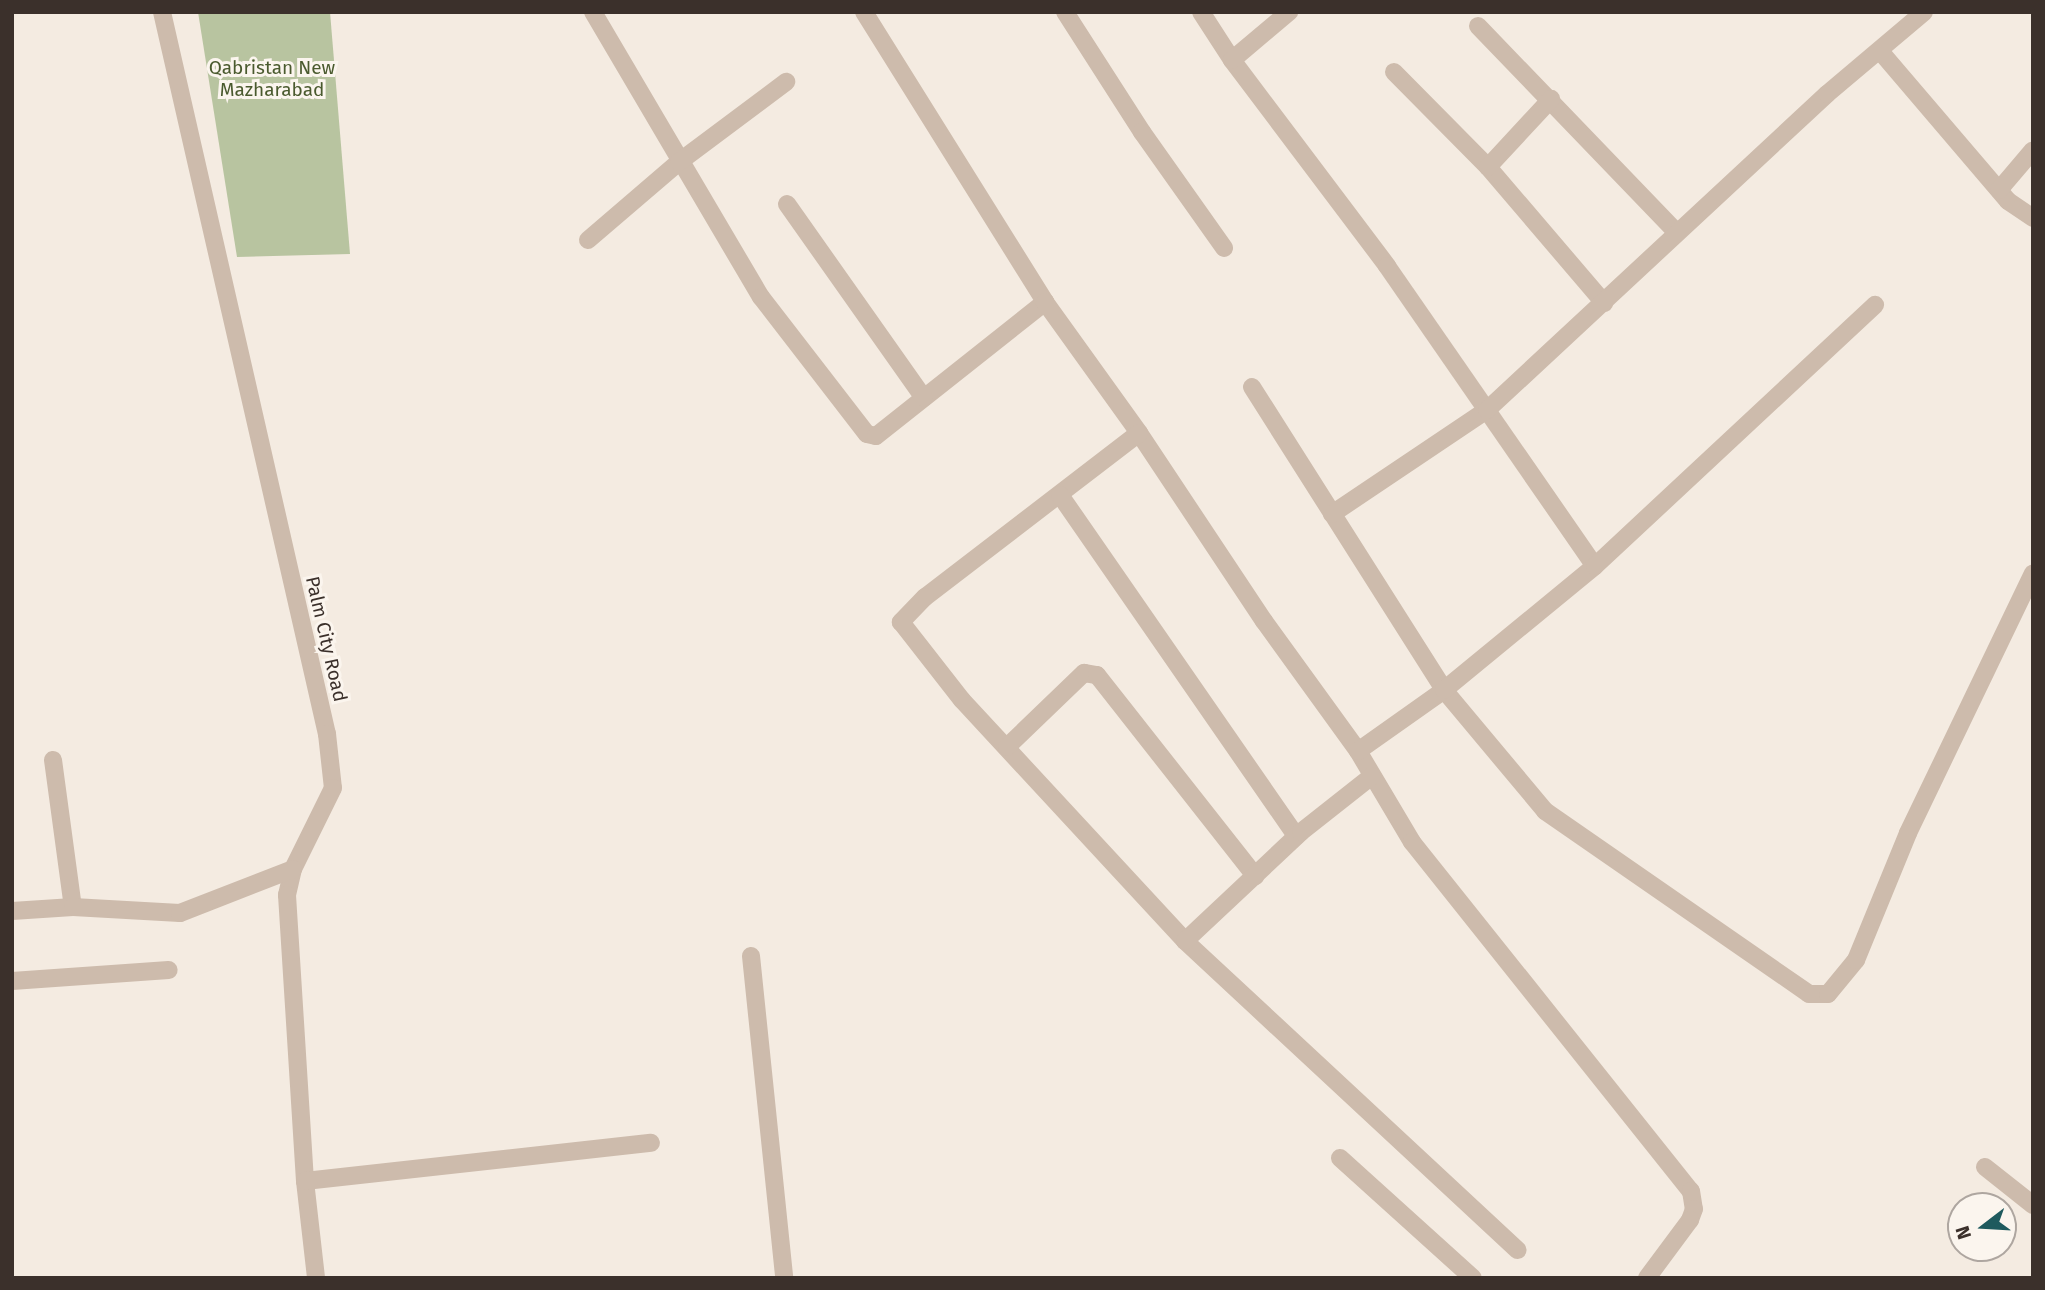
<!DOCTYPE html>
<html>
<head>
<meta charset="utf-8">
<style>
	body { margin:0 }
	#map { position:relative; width:2045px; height:1290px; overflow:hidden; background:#f4ebe1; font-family:"Fira Sans",sans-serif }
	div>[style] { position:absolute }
	.green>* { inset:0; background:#b8c4a0 }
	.minor>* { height:18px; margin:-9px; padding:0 9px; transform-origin:9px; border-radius:9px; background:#cdbbac }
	span { translate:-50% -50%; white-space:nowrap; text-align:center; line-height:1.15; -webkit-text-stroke:6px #fbf5ee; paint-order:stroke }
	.park-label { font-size:19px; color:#4a5a2e }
	.street-label { font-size:19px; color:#3b302b }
	.frame { position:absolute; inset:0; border:14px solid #3b302b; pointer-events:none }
	.north { position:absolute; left:1947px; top:1192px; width:70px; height:70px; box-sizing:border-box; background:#fbf5ee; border:2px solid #aea6a0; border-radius:50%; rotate:253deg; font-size:19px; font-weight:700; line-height:28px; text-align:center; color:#3b302b }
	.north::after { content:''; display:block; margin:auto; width:24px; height:32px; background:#1f5a5e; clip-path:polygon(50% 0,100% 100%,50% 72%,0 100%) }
</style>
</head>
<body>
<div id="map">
	<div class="green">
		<i style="clip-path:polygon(198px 12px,330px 12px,350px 254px,237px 257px)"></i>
	</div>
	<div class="minor">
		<i style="left:162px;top:12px;width:741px;rotate:77.13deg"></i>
		<i style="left:327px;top:734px;width:54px;rotate:83.7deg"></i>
		<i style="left:333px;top:788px;width:90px;rotate:116.3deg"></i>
		<i style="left:293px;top:869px;width:27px;rotate:103deg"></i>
		<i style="left:287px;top:895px;width:287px;rotate:86.4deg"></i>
		<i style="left:305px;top:1181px;width:98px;rotate:83.5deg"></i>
		<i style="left:593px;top:12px;width:331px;rotate:59.5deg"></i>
		<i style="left:761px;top:297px;width:173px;rotate:52.3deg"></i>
		<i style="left:867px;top:434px;width:9px;rotate:13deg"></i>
		<i style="left:876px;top:436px;width:216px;rotate:-38.4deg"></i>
		<i style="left:864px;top:12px;width:342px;rotate:58deg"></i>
		<i style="left:1045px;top:302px;width:161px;rotate:54.3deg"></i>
		<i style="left:1139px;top:433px;width:226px;rotate:56.4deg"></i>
		<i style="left:1264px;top:621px;width:160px;rotate:54.1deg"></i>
		<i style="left:1358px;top:751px;width:106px;rotate:59.3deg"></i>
		<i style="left:1412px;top:842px;width:447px;rotate:51.4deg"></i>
		<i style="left:1691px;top:1191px;width:18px;rotate:81deg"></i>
		<i style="left:1694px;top:1209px;width:12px;rotate:110deg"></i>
		<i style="left:1690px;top:1220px;width:72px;rotate:126.6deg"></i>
		<i style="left:1065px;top:12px;width:143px;rotate:57.3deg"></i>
		<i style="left:1142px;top:132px;width:142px;rotate:54.7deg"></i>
		<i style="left:1201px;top:12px;width:57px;rotate:57.1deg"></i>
		<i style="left:1232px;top:60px;width:258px;rotate:53deg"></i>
		<i style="left:1387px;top:266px;width:365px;rotate:55.3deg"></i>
		<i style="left:1478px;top:26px;width:287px;rotate:46.1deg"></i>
		<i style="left:1880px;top:51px;width:197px;rotate:49.5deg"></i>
		<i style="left:2008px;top:201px;width:30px;rotate:34deg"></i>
		<i style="left:1232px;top:60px;width:75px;rotate:-40.1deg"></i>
		<i style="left:1394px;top:72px;width:134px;rotate:45.3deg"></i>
		<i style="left:1488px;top:167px;width:179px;rotate:49.5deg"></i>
		<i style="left:1488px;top:167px;width:93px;rotate:-47.2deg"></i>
		<i style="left:1999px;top:190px;width:52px;rotate:-49.6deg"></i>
		<i style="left:787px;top:204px;width:237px;rotate:54.8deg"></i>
		<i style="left:588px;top:240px;width:120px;rotate:-40.6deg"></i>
		<i style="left:679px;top:162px;width:134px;rotate:-36.8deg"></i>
		<i style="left:1252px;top:387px;width:359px;rotate:57.6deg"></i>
		<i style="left:1444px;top:690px;width:158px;rotate:50.1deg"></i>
		<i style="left:1545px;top:811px;width:321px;rotate:34.7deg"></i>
		<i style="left:1809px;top:994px;width:19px"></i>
		<i style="left:1828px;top:994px;width:44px;rotate:-50.5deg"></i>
		<i style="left:1856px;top:960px;width:137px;rotate:-67.7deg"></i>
		<i style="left:1908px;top:833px;width:288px;rotate:-64.3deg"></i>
		<i style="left:1139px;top:433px;width:270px;rotate:142.5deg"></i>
		<i style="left:925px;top:597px;width:35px;rotate:134deg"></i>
		<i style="left:901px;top:622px;width:99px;rotate:52deg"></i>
		<i style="left:962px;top:700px;width:328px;rotate:47.2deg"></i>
		<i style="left:1185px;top:941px;width:454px;rotate:42.9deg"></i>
		<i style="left:1060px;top:495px;width:415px;rotate:55.3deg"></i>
		<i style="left:1332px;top:514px;width:187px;rotate:-33.9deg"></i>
		<i style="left:1487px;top:410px;width:464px;rotate:-42.9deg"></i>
		<i style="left:1827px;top:94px;width:127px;rotate:-40.2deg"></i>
		<i style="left:1007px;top:747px;width:107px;rotate:-43.9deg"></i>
		<i style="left:1084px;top:673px;width:13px;rotate:9deg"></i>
		<i style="left:1097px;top:675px;width:256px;rotate:51.8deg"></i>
		<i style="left:1358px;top:751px;width:105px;rotate:-35.3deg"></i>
		<i style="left:1444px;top:690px;width:195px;rotate:-39.4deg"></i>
		<i style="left:1595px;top:566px;width:383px;rotate:-43deg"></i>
		<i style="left:53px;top:760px;width:148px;rotate:82.3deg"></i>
		<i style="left:12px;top:911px;width:61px;rotate:-3.8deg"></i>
		<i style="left:73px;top:907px;width:107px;rotate:3.2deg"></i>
		<i style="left:180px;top:913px;width:121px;rotate:-21.3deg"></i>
		<i style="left:1185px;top:941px;width:159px;rotate:-43.2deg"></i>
		<i style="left:1301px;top:832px;width:90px;rotate:-38.3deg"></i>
		<i style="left:751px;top:956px;width:324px;rotate:84.1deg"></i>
		<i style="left:12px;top:981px;width:157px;rotate:-4deg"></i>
		<i style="left:1340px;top:1158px;width:179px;rotate:42.1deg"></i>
		<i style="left:1985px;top:1167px;width:61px;rotate:38.4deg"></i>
		<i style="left:305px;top:1181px;width:348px;rotate:-6.3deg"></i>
	</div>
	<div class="park-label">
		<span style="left:272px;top:79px">Qabristan New<br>Mazharabad</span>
	</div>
	<div class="street-label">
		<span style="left:326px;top:639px;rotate:77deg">Palm City Road</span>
	</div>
	<div class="frame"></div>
	<div class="north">N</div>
</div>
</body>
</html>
